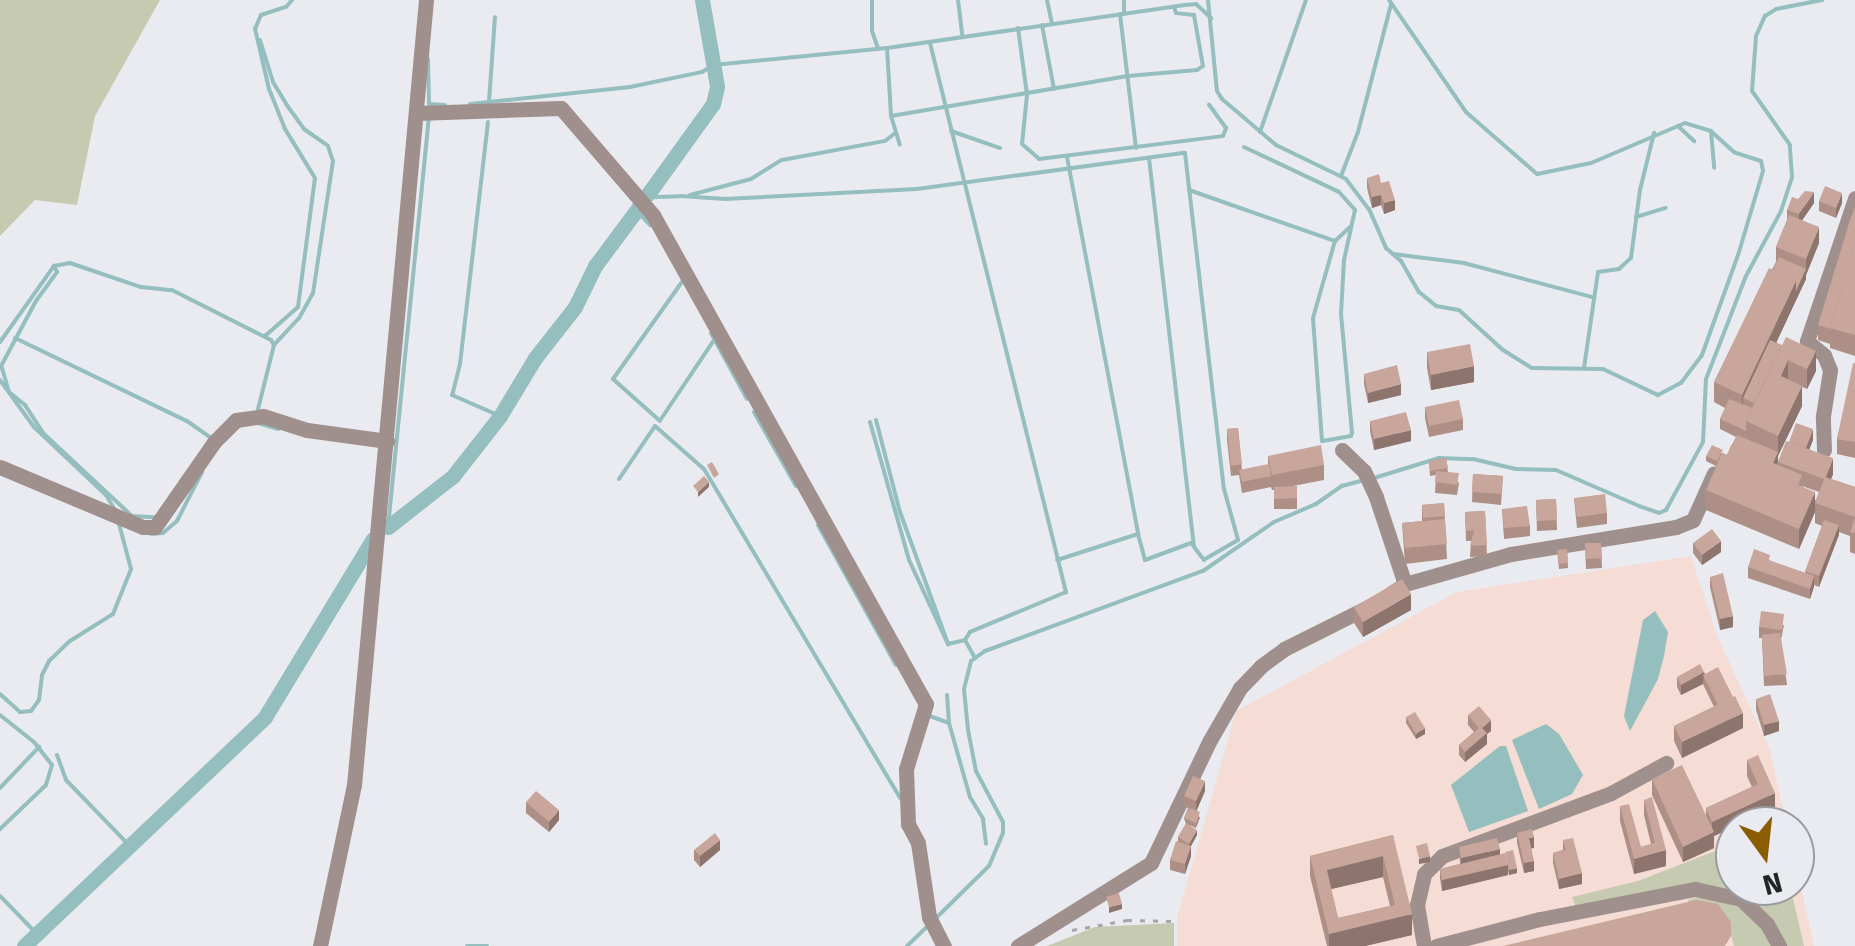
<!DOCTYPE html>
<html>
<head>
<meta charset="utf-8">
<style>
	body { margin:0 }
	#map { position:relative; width:1855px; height:946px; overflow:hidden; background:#eaebf1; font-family:"Fira Sans",sans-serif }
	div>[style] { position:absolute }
	.industrial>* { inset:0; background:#f5dcd4 }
	.green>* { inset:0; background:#c6cab1 }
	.water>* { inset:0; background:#95bebe }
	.stream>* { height:4px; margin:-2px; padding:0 2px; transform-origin:2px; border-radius:2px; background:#95bebe }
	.canal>* { height:15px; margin:-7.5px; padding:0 7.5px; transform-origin:7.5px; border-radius:7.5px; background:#95bebe }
	.path>* { height:2.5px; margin-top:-1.25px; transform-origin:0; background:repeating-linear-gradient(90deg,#a5a6ab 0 5px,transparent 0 13px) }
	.minor>* { height:15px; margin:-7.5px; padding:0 7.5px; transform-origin:7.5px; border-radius:7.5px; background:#a0908d }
	.wall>* { inset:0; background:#ad8f86 }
	.shaded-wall>* { inset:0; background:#8d746d }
	.building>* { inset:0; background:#c9a69c }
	span { translate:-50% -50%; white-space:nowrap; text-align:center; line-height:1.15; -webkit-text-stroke:10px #eaebf1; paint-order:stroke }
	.north { position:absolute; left:1715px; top:806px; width:100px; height:100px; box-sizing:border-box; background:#eaebf1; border:2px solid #9a9ba0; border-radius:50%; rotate:165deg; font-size:28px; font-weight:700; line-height:40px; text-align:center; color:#232426 }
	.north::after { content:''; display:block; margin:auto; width:35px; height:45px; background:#8a5d00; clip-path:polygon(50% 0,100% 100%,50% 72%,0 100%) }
</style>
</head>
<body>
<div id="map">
	<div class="industrial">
		<i style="clip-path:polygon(1691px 556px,1717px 636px,1770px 750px,1787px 826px,1735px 826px,1735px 886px,1795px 886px,1795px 861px,1814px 946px,1177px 946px,1177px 918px,1236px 711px,1457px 592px)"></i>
	</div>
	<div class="green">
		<i style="clip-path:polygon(0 0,160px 0,95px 116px,77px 205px,35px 200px,0 236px)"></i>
		<i style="clip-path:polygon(1723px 848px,1735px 850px,1735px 886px,1790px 886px,1804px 946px,1785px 946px,1723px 888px,1576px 907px,1572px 897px,1638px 881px)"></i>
		<i style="clip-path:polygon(1698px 897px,1736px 904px,1752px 916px,1773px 946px,1734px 946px,1730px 931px,1692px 917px,1688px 900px)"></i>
		<i style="clip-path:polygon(1174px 923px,1174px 946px,1047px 946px,1095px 927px)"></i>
	</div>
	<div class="water">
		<i style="clip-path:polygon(1655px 611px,1668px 632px,1664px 656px,1658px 679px,1630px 731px,1624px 716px,1643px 620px)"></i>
		<i style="clip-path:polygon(1546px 724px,1559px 734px,1583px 775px,1572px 794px,1539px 809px,1512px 740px)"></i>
		<i style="clip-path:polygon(1500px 746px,1506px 746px,1528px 811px,1469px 832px,1451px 785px)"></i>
	</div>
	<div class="stream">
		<i style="left:872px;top:0;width:31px;rotate:90deg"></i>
		<i style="left:872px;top:31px;width:18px;rotate:71deg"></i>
		<i style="left:958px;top:0;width:35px;rotate:83deg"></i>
		<i style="left:1047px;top:0;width:24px;rotate:78deg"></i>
		<i style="left:1124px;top:0;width:13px;rotate:90deg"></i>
		<i style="left:1208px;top:0;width:91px;rotate:84.4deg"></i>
		<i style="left:1217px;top:91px;width:9px;rotate:58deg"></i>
		<i style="left:1222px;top:99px;width:71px;rotate:40.4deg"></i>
		<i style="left:1276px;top:145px;width:78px;rotate:25.9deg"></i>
		<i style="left:1346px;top:179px;width:38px;rotate:53deg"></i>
		<i style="left:1369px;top:209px;width:43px;rotate:66.4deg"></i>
		<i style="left:1386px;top:248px;width:20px;rotate:41deg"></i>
		<i style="left:1401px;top:261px;width:36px;rotate:60deg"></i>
		<i style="left:1419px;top:292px;width:22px;rotate:39deg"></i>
		<i style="left:1436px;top:306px;width:23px;rotate:10deg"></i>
		<i style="left:1459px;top:310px;width:59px;rotate:42.3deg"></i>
		<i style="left:1503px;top:350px;width:34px;rotate:32deg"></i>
		<i style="left:1532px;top:368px;width:71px;rotate:0.8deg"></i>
		<i style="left:1603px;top:369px;width:61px;rotate:25.3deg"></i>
		<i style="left:1658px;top:395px;width:26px;rotate:-28deg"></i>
		<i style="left:1681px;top:383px;width:35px;rotate:-53deg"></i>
		<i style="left:1702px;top:355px;width:109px;rotate:-70.2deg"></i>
		<i style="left:1739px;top:252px;width:84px;rotate:-73.5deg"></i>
		<i style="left:1763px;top:171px;width:10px;rotate:-101deg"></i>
		<i style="left:1761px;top:161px;width:28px;rotate:-162deg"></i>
		<i style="left:1734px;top:152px;width:31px;rotate:-138deg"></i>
		<i style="left:1711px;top:131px;width:27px;rotate:-163deg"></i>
		<i style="left:1685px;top:123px;width:102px;rotate:156.9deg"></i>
		<i style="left:1591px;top:163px;width:55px;rotate:168.5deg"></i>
		<i style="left:1537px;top:174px;width:94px;rotate:-138.9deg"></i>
		<i style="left:1466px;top:112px;width:136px;rotate:-124.5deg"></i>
		<i style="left:1120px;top:14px;width:135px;rotate:83.2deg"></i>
		<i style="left:1042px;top:25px;width:65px;rotate:79.4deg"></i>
		<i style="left:1018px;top:28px;width:68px;rotate:82.3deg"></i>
		<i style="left:1027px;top:95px;width:49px;rotate:95.8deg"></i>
		<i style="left:1022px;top:144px;width:23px;rotate:41deg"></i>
		<i style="left:1039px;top:159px;width:185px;rotate:-7.1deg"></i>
		<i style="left:1223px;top:136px;width:9px;rotate:-69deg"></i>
		<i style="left:1226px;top:128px;width:29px;rotate:-126deg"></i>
		<i style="left:260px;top:40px;width:44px;rotate:72.8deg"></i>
		<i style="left:273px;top:82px;width:26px;rotate:59deg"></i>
		<i style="left:286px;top:104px;width:31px;rotate:54deg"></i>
		<i style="left:304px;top:129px;width:29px;rotate:35deg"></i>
		<i style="left:328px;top:146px;width:16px;rotate:72deg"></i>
		<i style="left:333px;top:161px;width:134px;rotate:98.6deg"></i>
		<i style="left:313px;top:293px;width:29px;rotate:119deg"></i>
		<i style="left:299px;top:318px;width:37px;rotate:133deg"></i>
		<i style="left:930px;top:43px;width:566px;rotate:76.09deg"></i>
		<i style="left:1066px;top:592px;width:104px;rotate:157.4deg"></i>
		<i style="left:970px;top:632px;width:9px;rotate:122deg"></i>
		<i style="left:965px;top:640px;width:21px;rotate:61deg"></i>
		<i style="left:887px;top:48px;width:68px;rotate:86.6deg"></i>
		<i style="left:891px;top:116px;width:30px;rotate:73deg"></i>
		<i style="left:428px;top:59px;width:45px;rotate:88.7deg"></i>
		<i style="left:489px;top:102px;width:85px;rotate:-86deg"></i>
		<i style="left:429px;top:104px;width:16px;rotate:4deg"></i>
		<i style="left:470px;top:104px;width:161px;rotate:-6.1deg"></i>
		<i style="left:630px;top:87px;width:74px;rotate:-11.8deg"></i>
		<i style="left:702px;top:72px;width:13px;rotate:-32deg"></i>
		<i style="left:713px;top:65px;width:175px;rotate:-5.6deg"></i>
		<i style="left:887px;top:48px;width:301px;rotate:-8.2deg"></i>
		<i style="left:1185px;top:5px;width:11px;rotate:-5deg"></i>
		<i style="left:1196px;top:4px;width:21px;rotate:43deg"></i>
		<i style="left:891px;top:116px;width:240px;rotate:-9.6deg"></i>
		<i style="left:1128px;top:76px;width:69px;rotate:-5deg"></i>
		<i style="left:1197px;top:70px;width:7px;rotate:-34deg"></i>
		<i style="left:1203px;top:66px;width:52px;rotate:-100deg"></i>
		<i style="left:1194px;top:15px;width:18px;rotate:-174deg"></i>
		<i style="left:1176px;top:13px;width:6px;rotate:-108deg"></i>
		<i style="left:488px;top:122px;width:244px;rotate:96.6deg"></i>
		<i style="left:460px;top:364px;width:32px;rotate:104deg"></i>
		<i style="left:452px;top:395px;width:52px;rotate:23.6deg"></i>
		<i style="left:1679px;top:127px;width:21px;rotate:43deg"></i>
		<i style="left:951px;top:131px;width:52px;rotate:19.1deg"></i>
		<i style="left:1711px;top:131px;width:37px;rotate:85deg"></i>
		<i style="left:1260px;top:132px;width:140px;rotate:-70.8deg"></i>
		<i style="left:1244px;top:147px;width:105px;rotate:25.3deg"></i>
		<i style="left:1339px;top:192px;width:24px;rotate:48deg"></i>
		<i style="left:1355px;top:210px;width:51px;rotate:102.4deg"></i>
		<i style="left:1344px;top:260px;width:54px;rotate:93.2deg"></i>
		<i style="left:1341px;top:314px;width:119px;rotate:84.7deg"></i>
		<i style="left:1352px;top:432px;width:4px;rotate:104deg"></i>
		<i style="left:1351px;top:436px;width:29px;rotate:170deg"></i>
		<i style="left:1322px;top:441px;width:123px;rotate:-94.2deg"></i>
		<i style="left:1313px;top:318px;width:80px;rotate:-74.1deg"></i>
		<i style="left:1335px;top:241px;width:22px;rotate:-43deg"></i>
		<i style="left:1067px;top:157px;width:384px;rotate:79.3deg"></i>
		<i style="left:1149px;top:158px;width:390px;rotate:83.4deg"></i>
		<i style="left:1341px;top:176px;width:47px;rotate:-68.9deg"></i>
		<i style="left:1358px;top:132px;width:132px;rotate:-75.5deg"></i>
		<i style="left:1189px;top:190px;width:155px;rotate:19.3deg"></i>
		<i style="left:648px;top:193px;width:9px;rotate:27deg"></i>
		<i style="left:656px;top:197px;width:25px;rotate:-2deg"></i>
		<i style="left:690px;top:195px;width:63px;rotate:-14.7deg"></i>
		<i style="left:751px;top:179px;width:36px;rotate:-32deg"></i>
		<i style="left:782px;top:160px;width:105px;rotate:-10.5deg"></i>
		<i style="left:885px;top:141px;width:11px;rotate:-38deg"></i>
		<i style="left:681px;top:196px;width:44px;rotate:3.9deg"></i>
		<i style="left:725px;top:199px;width:192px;rotate:-3deg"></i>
		<i style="left:917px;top:189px;width:270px;rotate:-7.7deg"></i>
		<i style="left:1185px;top:153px;width:338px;rotate:83.4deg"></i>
		<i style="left:1224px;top:489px;width:53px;rotate:74.6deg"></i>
		<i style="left:1238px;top:540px;width:39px;rotate:150deg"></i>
		<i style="left:1204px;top:560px;width:21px;rotate:-127deg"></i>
		<i style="left:1191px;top:543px;width:49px;rotate:159.7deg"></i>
		<i style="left:1145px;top:560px;width:27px;rotate:-105deg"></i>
		<i style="left:1138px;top:534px;width:85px;rotate:162.2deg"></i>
		<i style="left:636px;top:210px;width:21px;rotate:47deg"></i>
		<i style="left:1636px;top:217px;width:31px;rotate:-17deg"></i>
		<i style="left:1393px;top:254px;width:72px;rotate:7.2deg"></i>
		<i style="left:1464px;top:263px;width:132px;rotate:14.9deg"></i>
		<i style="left:711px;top:333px;width:75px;rotate:61.4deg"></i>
		<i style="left:265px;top:336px;width:44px;rotate:-41.3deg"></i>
		<i style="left:298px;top:307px;width:130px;rotate:-82.5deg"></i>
		<i style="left:315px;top:178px;width:57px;rotate:-121.5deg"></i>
		<i style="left:285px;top:129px;width:43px;rotate:-111.8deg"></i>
		<i style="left:269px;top:89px;width:62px;rotate:-103.1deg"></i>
		<i style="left:255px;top:29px;width:15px;rotate:-67deg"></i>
		<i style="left:261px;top:15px;width:26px;rotate:-18deg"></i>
		<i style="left:286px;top:7px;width:9px;rotate:-49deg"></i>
		<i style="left:15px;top:338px;width:191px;rotate:25.8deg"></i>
		<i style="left:187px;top:421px;width:28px;rotate:35deg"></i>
		<i style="left:0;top:342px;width:93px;rotate:-54.6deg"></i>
		<i style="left:54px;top:266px;width:16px;rotate:-11deg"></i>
		<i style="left:70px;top:263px;width:75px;rotate:18.7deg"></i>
		<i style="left:141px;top:287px;width:31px;rotate:6deg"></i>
		<i style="left:172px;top:290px;width:111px;rotate:26.8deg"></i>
		<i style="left:271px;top:340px;width:6px;rotate:59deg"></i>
		<i style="left:274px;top:345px;width:70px;rotate:104deg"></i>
		<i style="left:0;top:368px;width:76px;rotate:-61.8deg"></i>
		<i style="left:36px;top:301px;width:36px;rotate:-54deg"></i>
		<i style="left:57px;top:272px;width:7px;rotate:-117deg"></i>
		<i style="left:2px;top:368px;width:25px;rotate:74deg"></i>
		<i style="left:9px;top:392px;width:21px;rotate:39deg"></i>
		<i style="left:25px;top:405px;width:35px;rotate:57deg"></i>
		<i style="left:44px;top:434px;width:120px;rotate:43deg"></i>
		<i style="left:132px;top:516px;width:22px;rotate:3deg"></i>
		<i style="left:1584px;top:368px;width:97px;rotate:-81.7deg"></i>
		<i style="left:1598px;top:272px;width:21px;rotate:-8deg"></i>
		<i style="left:1619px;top:269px;width:16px;rotate:-43deg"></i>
		<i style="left:1631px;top:258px;width:69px;rotate:-82.5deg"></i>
		<i style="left:1640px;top:190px;width:59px;rotate:-76.2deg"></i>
		<i style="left:0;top:380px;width:58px;rotate:54.1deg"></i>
		<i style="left:34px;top:427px;width:99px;rotate:43.4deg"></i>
		<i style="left:106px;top:495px;width:17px;rotate:59deg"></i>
		<i style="left:754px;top:412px;width:85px;rotate:60.4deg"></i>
		<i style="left:661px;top:419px;width:95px;rotate:-56.1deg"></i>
		<i style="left:876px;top:420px;width:95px;rotate:75.4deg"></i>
		<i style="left:900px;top:512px;width:140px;rotate:70deg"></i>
		<i style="left:948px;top:644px;width:17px;rotate:-13deg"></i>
		<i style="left:660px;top:421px;width:63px;rotate:-138.2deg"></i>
		<i style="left:613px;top:379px;width:119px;rotate:-54.6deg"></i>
		<i style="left:870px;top:422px;width:143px;rotate:74.2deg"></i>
		<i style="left:909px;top:560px;width:93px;rotate:65.1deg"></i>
		<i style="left:258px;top:423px;width:21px;rotate:17deg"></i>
		<i style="left:655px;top:426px;width:65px;rotate:41.3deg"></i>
		<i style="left:704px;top:469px;width:384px;rotate:59.2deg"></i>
		<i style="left:1374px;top:478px;width:68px;rotate:-17.1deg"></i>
		<i style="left:1439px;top:458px;width:34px;rotate:2deg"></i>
		<i style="left:1473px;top:459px;width:44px;rotate:13.1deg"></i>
		<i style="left:1516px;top:469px;width:40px;rotate:1.4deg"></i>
		<i style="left:1556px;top:470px;width:90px;rotate:23.4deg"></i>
		<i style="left:1639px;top:506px;width:21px;rotate:19deg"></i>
		<i style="left:1659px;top:513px;width:8px;rotate:-23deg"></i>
		<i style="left:1666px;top:510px;width:77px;rotate:-61.4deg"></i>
		<i style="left:1703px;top:442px;width:63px;rotate:-87.3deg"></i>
		<i style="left:1706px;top:379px;width:110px;rotate:-68.8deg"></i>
		<i style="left:1746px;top:276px;width:74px;rotate:-61.7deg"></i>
		<i style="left:1781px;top:211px;width:36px;rotate:-72deg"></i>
		<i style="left:1792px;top:177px;width:32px;rotate:-94deg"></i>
		<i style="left:1790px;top:145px;width:66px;rotate:-125.1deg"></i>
		<i style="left:1752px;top:91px;width:55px;rotate:-85.8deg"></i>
		<i style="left:1756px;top:36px;width:22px;rotate:-66deg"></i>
		<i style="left:1765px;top:16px;width:13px;rotate:-32deg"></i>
		<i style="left:1776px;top:9px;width:47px;rotate:-11.1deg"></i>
		<i style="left:619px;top:479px;width:64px;rotate:-55.8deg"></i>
		<i style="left:818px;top:525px;width:160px;rotate:60.9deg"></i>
		<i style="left:388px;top:527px;width:412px;rotate:-84.3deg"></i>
		<i style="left:151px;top:534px;width:12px;rotate:-5deg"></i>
		<i style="left:163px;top:533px;width:18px;rotate:-41deg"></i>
		<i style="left:177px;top:521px;width:55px;rotate:-63deg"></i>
		<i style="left:0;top:694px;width:27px;rotate:42deg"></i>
		<i style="left:20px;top:712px;width:11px;rotate:-5deg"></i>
		<i style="left:31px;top:711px;width:14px;rotate:-54deg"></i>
		<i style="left:39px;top:700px;width:25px;rotate:-83deg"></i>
		<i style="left:42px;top:675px;width:16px;rotate:-63deg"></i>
		<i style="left:49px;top:661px;width:29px;rotate:-44deg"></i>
		<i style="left:70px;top:641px;width:51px;rotate:-32.1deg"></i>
		<i style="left:113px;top:614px;width:48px;rotate:-68.2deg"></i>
		<i style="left:131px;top:569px;width:47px;rotate:-104.9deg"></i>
		<i style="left:947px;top:695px;width:28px;rotate:86deg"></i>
		<i style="left:949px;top:723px;width:77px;rotate:74.2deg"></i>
		<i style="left:970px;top:797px;width:26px;rotate:59deg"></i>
		<i style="left:983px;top:819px;width:25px;rotate:83deg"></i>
		<i style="left:0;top:715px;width:43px;rotate:38.5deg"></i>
		<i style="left:34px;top:742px;width:29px;rotate:52deg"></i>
		<i style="left:52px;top:765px;width:21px;rotate:107deg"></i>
		<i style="left:46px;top:785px;width:64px;rotate:136.3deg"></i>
		<i style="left:927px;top:715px;width:23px;rotate:20deg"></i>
		<i style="left:57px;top:755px;width:27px;rotate:70deg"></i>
		<i style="left:66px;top:780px;width:92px;rotate:45.9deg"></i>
		<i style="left:0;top:788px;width:57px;rotate:-46.4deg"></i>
		<i style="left:0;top:896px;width:53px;rotate:45.8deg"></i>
		<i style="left:935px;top:919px;width:76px;rotate:-44.5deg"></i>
		<i style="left:989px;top:866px;width:36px;rotate:-67deg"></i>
		<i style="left:1003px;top:833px;width:11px;rotate:-90deg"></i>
		<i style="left:1003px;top:822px;width:58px;rotate:-117.9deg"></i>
		<i style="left:976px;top:771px;width:42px;rotate:-101deg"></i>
		<i style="left:968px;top:730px;width:41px;rotate:-95.6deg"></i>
		<i style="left:964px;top:689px;width:29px;rotate:-76deg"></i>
		<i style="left:971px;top:661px;width:17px;rotate:-36deg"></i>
		<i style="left:985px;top:651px;width:232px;rotate:-20.2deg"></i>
		<i style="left:1203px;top:571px;width:86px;rotate:-34.6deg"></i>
		<i style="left:1274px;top:522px;width:46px;rotate:-23.2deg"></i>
		<i style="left:1316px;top:504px;width:32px;rotate:-35deg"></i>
		<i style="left:1342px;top:486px;width:24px;rotate:-15deg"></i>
		<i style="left:467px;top:946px;width:20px"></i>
		<i style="left:907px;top:946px;width:29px;rotate:-44deg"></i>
	</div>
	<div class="canal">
		<i style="left:648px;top:194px;width:111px;rotate:-54.2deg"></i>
		<i style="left:713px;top:104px;width:18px;rotate:-77deg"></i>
		<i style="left:717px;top:86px;width:87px;rotate:-99.9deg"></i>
		<i style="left:388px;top:527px;width:83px;rotate:-38.1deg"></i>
		<i style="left:453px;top:476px;width:76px;rotate:-51.9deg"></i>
		<i style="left:500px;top:416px;width:68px;rotate:-58.9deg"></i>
		<i style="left:535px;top:358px;width:65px;rotate:-51.9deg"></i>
		<i style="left:575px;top:307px;width:46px;rotate:-64deg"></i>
		<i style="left:595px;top:266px;width:77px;rotate:-53.4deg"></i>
		<i style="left:24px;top:946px;width:332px;rotate:-43.5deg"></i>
		<i style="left:265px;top:717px;width:208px;rotate:-58.8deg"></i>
	</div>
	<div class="path">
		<i style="left:1072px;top:930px;width:56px;rotate:-10.3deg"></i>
		<i style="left:1127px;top:920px;width:48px;rotate:1.2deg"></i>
	</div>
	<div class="minor">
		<i style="left:417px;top:113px;width:144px;rotate:-2deg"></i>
		<i style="left:561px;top:108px;width:141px;rotate:49.3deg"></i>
		<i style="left:653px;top:215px;width:560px;rotate:60.83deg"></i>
		<i style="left:926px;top:704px;width:68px;rotate:107.1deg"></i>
		<i style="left:906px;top:769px;width:55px;rotate:87.9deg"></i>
		<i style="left:908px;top:824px;width:21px;rotate:62deg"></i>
		<i style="left:918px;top:843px;width:75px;rotate:81.5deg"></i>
		<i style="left:929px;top:917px;width:33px;rotate:63deg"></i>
		<i style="left:1342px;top:450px;width:30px;rotate:44deg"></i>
		<i style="left:1364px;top:471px;width:29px;rotate:65deg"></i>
		<i style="left:1376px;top:497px;width:92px;rotate:71.6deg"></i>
		<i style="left:1405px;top:584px;width:17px;rotate:147deg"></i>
		<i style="left:1824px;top:450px;width:34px;rotate:-92deg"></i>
		<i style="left:1823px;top:416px;width:47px;rotate:-81.3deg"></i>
		<i style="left:1830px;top:370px;width:16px;rotate:-112deg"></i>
		<i style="left:1824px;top:355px;width:22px;rotate:-141deg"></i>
		<i style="left:1807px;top:341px;width:151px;rotate:-71.4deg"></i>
		<i style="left:0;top:467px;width:155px;rotate:22.8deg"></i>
		<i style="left:143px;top:527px;width:12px"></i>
		<i style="left:155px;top:527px;width:103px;rotate:-55.2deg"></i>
		<i style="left:214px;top:442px;width:31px;rotate:-45deg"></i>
		<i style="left:236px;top:420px;width:27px;rotate:-8deg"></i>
		<i style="left:263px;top:416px;width:46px;rotate:17.7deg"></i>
		<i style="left:307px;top:430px;width:81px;rotate:7.8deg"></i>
		<i style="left:1405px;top:584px;width:110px;rotate:-15.8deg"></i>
		<i style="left:1511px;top:554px;width:167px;rotate:-9.3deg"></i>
		<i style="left:1676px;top:527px;width:18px;rotate:-22deg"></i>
		<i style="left:1693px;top:520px;width:51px;rotate:-65.9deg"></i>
		<i style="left:320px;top:946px;width:165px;rotate:-78.1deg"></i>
		<i style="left:354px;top:785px;width:788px;rotate:-84.76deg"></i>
		<i style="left:1018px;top:946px;width:157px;rotate:-32deg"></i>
		<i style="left:1151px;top:863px;width:136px;rotate:-64.4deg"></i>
		<i style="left:1210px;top:740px;width:60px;rotate:-60deg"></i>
		<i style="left:1240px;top:688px;width:30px;rotate:-46deg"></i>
		<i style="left:1261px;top:666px;width:29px;rotate:-36deg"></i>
		<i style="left:1284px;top:649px;width:98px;rotate:-26.6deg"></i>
		<i style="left:1424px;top:946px;width:42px;rotate:-99.7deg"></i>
		<i style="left:1417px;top:905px;width:32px;rotate:-77deg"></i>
		<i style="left:1424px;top:874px;width:25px;rotate:-45deg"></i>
		<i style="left:1442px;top:856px;width:180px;rotate:-20.4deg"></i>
		<i style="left:1611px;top:793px;width:63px;rotate:-28.6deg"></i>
		<i style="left:1436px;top:946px;width:107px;rotate:-14.6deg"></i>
		<i style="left:1540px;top:919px;width:158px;rotate:-11deg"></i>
		<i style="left:1695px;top:889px;width:47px;rotate:12.3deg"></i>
		<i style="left:1741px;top:899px;width:36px;rotate:44deg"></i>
		<i style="left:1767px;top:924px;width:25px;rotate:61deg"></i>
	</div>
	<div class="wall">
		<i style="clip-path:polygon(1367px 178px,1381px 183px,1395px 210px,1384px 214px,1381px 205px,1372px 208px,1367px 188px)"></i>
		<i style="clip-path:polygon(1819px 201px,1842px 203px,1836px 218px,1819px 211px)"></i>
		<i style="clip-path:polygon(evenodd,1814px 203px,1802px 220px,1819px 243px,1806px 275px,1806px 279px,1776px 342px,1816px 371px,1807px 389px,1802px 387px,1802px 406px,1778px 456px,1777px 464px,1789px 442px,1813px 440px,1809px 449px,1833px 474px,1831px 479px,1855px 487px,1855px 554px,1850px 552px,1850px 536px,1839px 532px,1819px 587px,1814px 585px,1810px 599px,1748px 578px,1748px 567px,1770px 561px,1805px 573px,1822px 526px,1815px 523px,1815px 512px,1799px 549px,1706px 510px,1706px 490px,1716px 466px,1706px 461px,1706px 456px,1723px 453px,1727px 455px,1736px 437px,1720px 429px,1720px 419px,1725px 408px,1714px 402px,1714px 382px,1776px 262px,1776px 247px,1787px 220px,1787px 210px,1814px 203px,1802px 486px,1819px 492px,1816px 500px,1815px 500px,1802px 486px)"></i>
		<i style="clip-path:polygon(1855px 207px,1855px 356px,1830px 348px,1830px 344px,1818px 340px,1818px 325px)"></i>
		<i style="clip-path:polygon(1427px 352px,1474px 382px,1431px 390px,1427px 368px)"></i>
		<i style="clip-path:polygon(1855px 363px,1855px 458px,1837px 454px,1837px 439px)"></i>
		<i style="clip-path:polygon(1364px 374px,1401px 395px,1368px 403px,1364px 384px)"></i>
		<i style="clip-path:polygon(1425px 407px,1463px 419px,1463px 430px,1429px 437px,1425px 418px)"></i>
		<i style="clip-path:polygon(1370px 421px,1411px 441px,1374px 450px,1370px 431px)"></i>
		<i style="clip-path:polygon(1238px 428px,1242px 470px,1268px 465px,1268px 456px,1324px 465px,1324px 480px,1293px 486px,1297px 486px,1297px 509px,1274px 509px,1274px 490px,1272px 490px,1271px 487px,1242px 493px,1239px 475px,1231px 476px,1227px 440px,1227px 429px)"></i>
		<i style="clip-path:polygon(1446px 458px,1448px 472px,1459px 483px,1457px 495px,1435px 493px,1436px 475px,1430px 476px,1429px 461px)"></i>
		<i style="clip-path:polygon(1473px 474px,1503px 476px,1501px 505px,1472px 502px)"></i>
		<i style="clip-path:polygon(1574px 498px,1607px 513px,1607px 524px,1577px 528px)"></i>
		<i style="clip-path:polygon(1556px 499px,1557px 530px,1537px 531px,1536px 500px)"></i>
		<i style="clip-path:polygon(1444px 503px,1447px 559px,1405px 564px,1402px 523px,1422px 521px,1422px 505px)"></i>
		<i style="clip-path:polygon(1502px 509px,1530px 526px,1530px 536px,1504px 539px)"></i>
		<i style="clip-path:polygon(1485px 511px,1487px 556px,1470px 557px,1471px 541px,1466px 541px,1465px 512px)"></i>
		<i style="clip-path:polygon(1585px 543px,1601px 543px,1602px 568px,1586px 569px)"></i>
		<i style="clip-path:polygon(1693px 543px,1721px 552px,1702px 565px,1693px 553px)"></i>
		<i style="clip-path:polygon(1567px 549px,1568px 568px,1559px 569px,1557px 550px)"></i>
		<i style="clip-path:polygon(1710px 577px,1733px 627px,1720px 630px,1710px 587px)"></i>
		<i style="clip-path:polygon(1354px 607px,1411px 610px,1363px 637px,1354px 623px)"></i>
		<i style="clip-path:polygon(1784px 625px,1781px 640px,1787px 685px,1764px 686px,1762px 638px,1759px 638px,1759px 627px)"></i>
		<i style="clip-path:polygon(1704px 672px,1743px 728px,1682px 758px,1674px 741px,1674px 726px,1714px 707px,1703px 684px,1681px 695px,1677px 687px,1677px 677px)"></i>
		<i style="clip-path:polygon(1756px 699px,1779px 731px,1764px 736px,1756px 710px)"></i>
		<i style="clip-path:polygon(1468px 715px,1491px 731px,1487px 734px,1487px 744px,1465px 762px,1459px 755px,1459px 745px,1474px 732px,1468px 725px)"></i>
		<i style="clip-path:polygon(1406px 717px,1425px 734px,1416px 739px,1406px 723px)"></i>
		<i style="clip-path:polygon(1747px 760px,1775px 808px,1714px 836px,1714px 848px,1683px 862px,1652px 795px,1652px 779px,1706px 815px,1706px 808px,1752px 787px,1747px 776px)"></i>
		<i style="clip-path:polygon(1205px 791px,1196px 811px,1200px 818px,1196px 828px,1189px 825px,1197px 835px,1191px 846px,1191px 856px,1185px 874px,1170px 870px,1170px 860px,1178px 842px,1178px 837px,1186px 824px,1184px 818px,1188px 808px,1184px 806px,1184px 796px)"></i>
		<i style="clip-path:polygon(1644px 800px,1666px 866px,1634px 874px,1620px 821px,1620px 806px,1641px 847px,1651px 844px,1644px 815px)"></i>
		<i style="clip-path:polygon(526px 802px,559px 820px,549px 832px,526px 813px)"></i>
		<i style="clip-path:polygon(1517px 833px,1534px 848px,1531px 848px,1534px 871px,1524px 873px,1517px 843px)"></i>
		<i style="clip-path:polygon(evenodd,1393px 835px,1412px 935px,1365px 946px,1327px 946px,1310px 876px,1310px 856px,1393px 835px,1383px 877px,1390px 906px,1338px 918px,1331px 889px,1383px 877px)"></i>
		<i style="clip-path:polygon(1563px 840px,1582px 884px,1559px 889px,1553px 863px,1553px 853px,1563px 850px)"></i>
		<i style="clip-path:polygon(1459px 847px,1500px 854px,1517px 873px,1509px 875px,1508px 870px,1508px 875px,1442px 891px,1440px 879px,1440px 869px,1460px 864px)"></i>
		<i style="clip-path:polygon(694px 850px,720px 850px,700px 867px,694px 860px)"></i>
	</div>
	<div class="shaded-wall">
		<i style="clip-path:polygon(1814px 192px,1814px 203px,1799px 225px,1799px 214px)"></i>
		<i style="clip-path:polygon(1842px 193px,1842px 203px,1836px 218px,1836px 208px)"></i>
		<i style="clip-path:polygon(1381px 195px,1381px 205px,1372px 208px,1372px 197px)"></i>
		<i style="clip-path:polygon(1395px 200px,1395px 210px,1384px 214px,1384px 203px)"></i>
		<i style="clip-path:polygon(1819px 227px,1819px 243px,1806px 275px,1806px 259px)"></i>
		<i style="clip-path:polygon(1806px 269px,1806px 279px,1749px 401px,1743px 398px,1742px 415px,1742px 395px,1796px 281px)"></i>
		<i style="clip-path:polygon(1816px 351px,1816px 371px,1807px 389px,1807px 369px)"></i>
		<i style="clip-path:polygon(1788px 360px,1788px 381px,1781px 376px)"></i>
		<i style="clip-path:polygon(1474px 366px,1474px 382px,1431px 390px,1431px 375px)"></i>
		<i style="clip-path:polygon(1401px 384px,1401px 395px,1368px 403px,1368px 393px)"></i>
		<i style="clip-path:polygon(1802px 386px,1802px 406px,1778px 456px,1778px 462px,1771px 477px,1771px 467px,1778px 452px,1778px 436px)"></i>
		<i style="clip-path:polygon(1813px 429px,1813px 440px,1804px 463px,1804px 453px)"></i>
		<i style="clip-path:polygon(1411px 430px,1411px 441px,1374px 450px,1374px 439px)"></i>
		<i style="clip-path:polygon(1833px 458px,1833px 474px,1825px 495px,1825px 479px)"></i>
		<i style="clip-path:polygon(709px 482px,709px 487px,698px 497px,698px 492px)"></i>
		<i style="clip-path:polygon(1815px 492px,1815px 512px,1799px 549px,1799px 529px)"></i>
		<i style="clip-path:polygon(1839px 525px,1839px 535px,1819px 587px,1819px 576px)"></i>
		<i style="clip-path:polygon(1721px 541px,1721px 552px,1702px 565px,1702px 555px)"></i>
		<i style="clip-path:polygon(1814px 576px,1814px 587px,1810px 599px,1810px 589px)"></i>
		<i style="clip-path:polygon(1411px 594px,1411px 610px,1363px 637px,1363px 622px)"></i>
		<i style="clip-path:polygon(1733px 616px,1733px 627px,1720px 630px,1720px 619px)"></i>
		<i style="clip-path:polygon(1704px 672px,1703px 684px,1681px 695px,1681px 685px)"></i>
		<i style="clip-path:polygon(1743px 713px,1743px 728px,1682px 758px,1682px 742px)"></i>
		<i style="clip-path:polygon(1491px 720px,1491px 731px,1487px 734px,1487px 744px,1465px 762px,1465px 752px,1482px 728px)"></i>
		<i style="clip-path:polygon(1779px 721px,1779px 731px,1764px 736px,1764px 725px)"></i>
		<i style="clip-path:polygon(1425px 728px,1425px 734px,1416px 739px,1416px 734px)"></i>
		<i style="clip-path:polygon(1205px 781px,1205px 791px,1196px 812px,1196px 801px)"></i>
		<i style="clip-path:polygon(1775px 793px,1775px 808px,1714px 836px,1714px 848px,1683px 862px,1683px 847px,1712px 833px,1712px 822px)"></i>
		<i style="clip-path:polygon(559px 810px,559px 820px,549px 832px,549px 822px)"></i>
		<i style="clip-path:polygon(1197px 830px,1197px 835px,1191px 846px,1191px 856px,1185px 874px,1185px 864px,1189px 844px)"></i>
		<i style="clip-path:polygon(1534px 837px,1534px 848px,1529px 849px,1529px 838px)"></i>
		<i style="clip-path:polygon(720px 840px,720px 850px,700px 867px,700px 856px)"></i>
		<i style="clip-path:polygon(1500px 849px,1500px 859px,1461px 869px,1461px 858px)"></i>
		<i style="clip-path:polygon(1666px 850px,1666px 866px,1634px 874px,1634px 859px)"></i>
		<i style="clip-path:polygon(1383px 856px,1383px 877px,1327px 890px,1327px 870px)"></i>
		<i style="clip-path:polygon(1430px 856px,1430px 862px,1419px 864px,1419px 859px)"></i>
		<i style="clip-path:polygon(1534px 861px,1534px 871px,1524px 873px,1524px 863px)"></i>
		<i style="clip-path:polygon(1508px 865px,1508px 875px,1442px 891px,1442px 880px)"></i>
		<i style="clip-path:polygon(1517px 868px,1517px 873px,1509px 875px,1509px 870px)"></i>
		<i style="clip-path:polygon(1582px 873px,1582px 884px,1559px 889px,1559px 879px)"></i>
		<i style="clip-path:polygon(1122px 904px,1122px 909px,1109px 913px,1109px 907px)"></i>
		<i style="clip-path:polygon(1412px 914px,1412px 935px,1365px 946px,1329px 946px,1329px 934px)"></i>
	</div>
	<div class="building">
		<i style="clip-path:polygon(1379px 174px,1381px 183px,1389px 181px,1395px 200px,1384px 203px,1381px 195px,1372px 197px,1367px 178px)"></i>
		<i style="clip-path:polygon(1825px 186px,1842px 193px,1836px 208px,1819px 201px)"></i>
		<i style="clip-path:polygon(1805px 191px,1814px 192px,1799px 214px,1787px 210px,1792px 197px,1798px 199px)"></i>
		<i style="clip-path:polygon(1855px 207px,1855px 221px,1850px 220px)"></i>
		<i style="clip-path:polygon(1789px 215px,1819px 227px,1806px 259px,1776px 247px)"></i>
		<i style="clip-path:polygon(1850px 220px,1855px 221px,1855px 244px,1830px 328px,1831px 329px,1818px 325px)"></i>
		<i style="clip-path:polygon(1855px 244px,1855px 335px,1830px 328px)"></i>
		<i style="clip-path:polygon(1779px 257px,1806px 269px,1796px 291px,1796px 281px,1773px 270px)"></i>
		<i style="clip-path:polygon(1769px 268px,1796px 281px,1742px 395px,1714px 382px)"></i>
		<i style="clip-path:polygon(1786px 337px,1816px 351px,1807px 369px,1788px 360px,1781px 376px,1802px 386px,1778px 436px,1746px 421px)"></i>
		<i style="clip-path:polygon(1770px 340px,1782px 345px,1754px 403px,1743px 398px)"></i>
		<i style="clip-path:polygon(1470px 344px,1474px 366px,1431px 375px,1427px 352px)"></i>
		<i style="clip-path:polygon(1853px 363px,1855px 363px,1855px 442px,1837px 439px)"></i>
		<i style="clip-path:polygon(1397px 365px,1401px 384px,1368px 393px,1364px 374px)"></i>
		<i style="clip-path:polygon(1729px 399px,1752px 408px,1746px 421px,1746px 431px,1720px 419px)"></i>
		<i style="clip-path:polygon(1459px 400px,1463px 419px,1429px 426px,1425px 407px)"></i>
		<i style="clip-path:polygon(1406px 412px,1411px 430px,1374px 439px,1370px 421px)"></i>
		<i style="clip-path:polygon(1796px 423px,1813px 429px,1806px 448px,1789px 442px)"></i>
		<i style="clip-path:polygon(1238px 428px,1242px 464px,1231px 466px,1227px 429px)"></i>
		<i style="clip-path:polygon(1737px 435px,1778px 452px,1773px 463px,1733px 446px)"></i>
		<i style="clip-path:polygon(1786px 441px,1833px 458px,1826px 477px,1824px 479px,1778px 462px)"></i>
		<i style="clip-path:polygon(1321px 445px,1324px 465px,1272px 475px,1268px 456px)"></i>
		<i style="clip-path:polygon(1712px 445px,1723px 450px,1717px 461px,1706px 456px)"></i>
		<i style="clip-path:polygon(1731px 445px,1802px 475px,1798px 485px,1727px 455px)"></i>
		<i style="clip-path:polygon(1722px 453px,1815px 492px,1799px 529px,1706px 490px)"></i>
		<i style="clip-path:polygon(1446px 458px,1448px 468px,1430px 471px,1429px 461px)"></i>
		<i style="clip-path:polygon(712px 462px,719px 474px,714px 478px,707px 465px)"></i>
		<i style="clip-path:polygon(1269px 464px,1271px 476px,1242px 482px,1239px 470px)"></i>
		<i style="clip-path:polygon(1436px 471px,1459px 473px,1457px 485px,1435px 482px)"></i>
		<i style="clip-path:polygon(1473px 474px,1503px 476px,1501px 494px,1472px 492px)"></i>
		<i style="clip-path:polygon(704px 476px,709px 482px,698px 492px,693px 486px)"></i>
		<i style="clip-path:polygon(1825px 477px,1855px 487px,1855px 517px,1815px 503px)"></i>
		<i style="clip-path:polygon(1297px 486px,1297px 498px,1274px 499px,1274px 487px)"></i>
		<i style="clip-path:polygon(1605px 494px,1607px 513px,1577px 517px,1574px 498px)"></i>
		<i style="clip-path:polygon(1556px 499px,1557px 520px,1537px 521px,1536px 500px)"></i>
		<i style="clip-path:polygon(1444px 503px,1445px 516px,1423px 518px,1422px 505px)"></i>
		<i style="clip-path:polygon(1527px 506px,1530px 526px,1504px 528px,1502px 509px)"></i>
		<i style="clip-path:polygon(1485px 511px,1487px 545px,1470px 546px,1474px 530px,1466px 531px,1465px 512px)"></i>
		<i style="clip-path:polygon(1855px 518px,1855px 533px,1850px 532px)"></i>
		<i style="clip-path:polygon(1445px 519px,1447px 544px,1405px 548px,1402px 523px)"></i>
		<i style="clip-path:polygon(1824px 520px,1839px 525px,1819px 576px,1805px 571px)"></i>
		<i style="clip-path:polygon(1712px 529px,1721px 541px,1702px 555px,1693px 543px)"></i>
		<i style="clip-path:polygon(1585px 543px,1601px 543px,1602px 558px,1586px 559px)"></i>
		<i style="clip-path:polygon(1567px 549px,1568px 563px,1559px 564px,1557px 550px)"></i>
		<i style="clip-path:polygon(1754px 549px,1770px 555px,1769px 560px,1814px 576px,1810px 589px,1748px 567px)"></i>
		<i style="clip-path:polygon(1723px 573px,1733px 616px,1720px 619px,1710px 577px)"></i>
		<i style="clip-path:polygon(1402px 579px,1411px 594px,1363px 622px,1354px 607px)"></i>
		<i style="clip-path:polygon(1761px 611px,1784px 614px,1782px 630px,1759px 627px)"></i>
		<i style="clip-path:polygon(1780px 633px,1787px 674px,1764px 676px,1762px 635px)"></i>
		<i style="clip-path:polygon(1700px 664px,1704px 672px,1681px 685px,1677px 677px)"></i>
		<i style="clip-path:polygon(1718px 667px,1733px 697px,1718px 705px,1703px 675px)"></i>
		<i style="clip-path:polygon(1770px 694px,1779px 721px,1764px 725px,1756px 699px)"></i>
		<i style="clip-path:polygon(1735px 696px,1743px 713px,1682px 742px,1674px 726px)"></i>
		<i style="clip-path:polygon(1479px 706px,1491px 720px,1482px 728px,1487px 733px,1465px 752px,1459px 745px,1479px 728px,1468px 715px)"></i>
		<i style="clip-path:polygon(1415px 712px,1425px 728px,1416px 734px,1406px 717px)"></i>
		<i style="clip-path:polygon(1758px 755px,1775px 793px,1712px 822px,1706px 808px,1758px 784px,1747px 760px)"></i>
		<i style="clip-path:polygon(1682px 765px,1714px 832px,1683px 847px,1652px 779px)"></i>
		<i style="clip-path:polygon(1193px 776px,1205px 781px,1196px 801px,1184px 796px)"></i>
		<i style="clip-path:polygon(536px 791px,559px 810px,549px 822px,526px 802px)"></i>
		<i style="clip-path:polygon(1652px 797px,1666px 850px,1634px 859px,1620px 806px,1629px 804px,1641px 847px,1655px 843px,1644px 800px)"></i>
		<i style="clip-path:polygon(1189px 808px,1200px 812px,1196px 823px,1184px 818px)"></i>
		<i style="clip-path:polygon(1186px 823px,1197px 830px,1189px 844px,1178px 837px)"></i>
		<i style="clip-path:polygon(1769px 823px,1770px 826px,1742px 826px,1742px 824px)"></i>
		<i style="clip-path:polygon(1532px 829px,1534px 837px,1529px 838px,1534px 861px,1524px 863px,1517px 833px)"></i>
		<i style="clip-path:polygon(715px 833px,720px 840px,700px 856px,694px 850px)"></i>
		<i style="clip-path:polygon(evenodd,1393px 835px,1412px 914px,1329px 934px,1310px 856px,1393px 835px,1383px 856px,1395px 905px,1338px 918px,1327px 870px,1383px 856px)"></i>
		<i style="clip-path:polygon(1497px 838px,1500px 849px,1461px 858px,1459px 847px)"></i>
		<i style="clip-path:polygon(1573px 838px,1582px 873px,1559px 879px,1553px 853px,1566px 850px,1563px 840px)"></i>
		<i style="clip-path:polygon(1176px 841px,1191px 846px,1185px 864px,1170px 860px)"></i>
		<i style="clip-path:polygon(1427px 843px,1430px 856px,1419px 859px,1416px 846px)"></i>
		<i style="clip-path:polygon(1513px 850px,1517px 868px,1509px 870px,1505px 852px)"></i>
		<i style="clip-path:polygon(1505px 853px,1508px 865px,1442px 880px,1440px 869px)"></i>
		<i style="clip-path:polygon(1119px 893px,1122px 904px,1109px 907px,1106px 897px)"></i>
		<i style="clip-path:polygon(1696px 900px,1718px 904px,1731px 922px,1731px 936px,1725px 946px,1503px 946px)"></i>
	</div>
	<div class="north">N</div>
</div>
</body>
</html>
